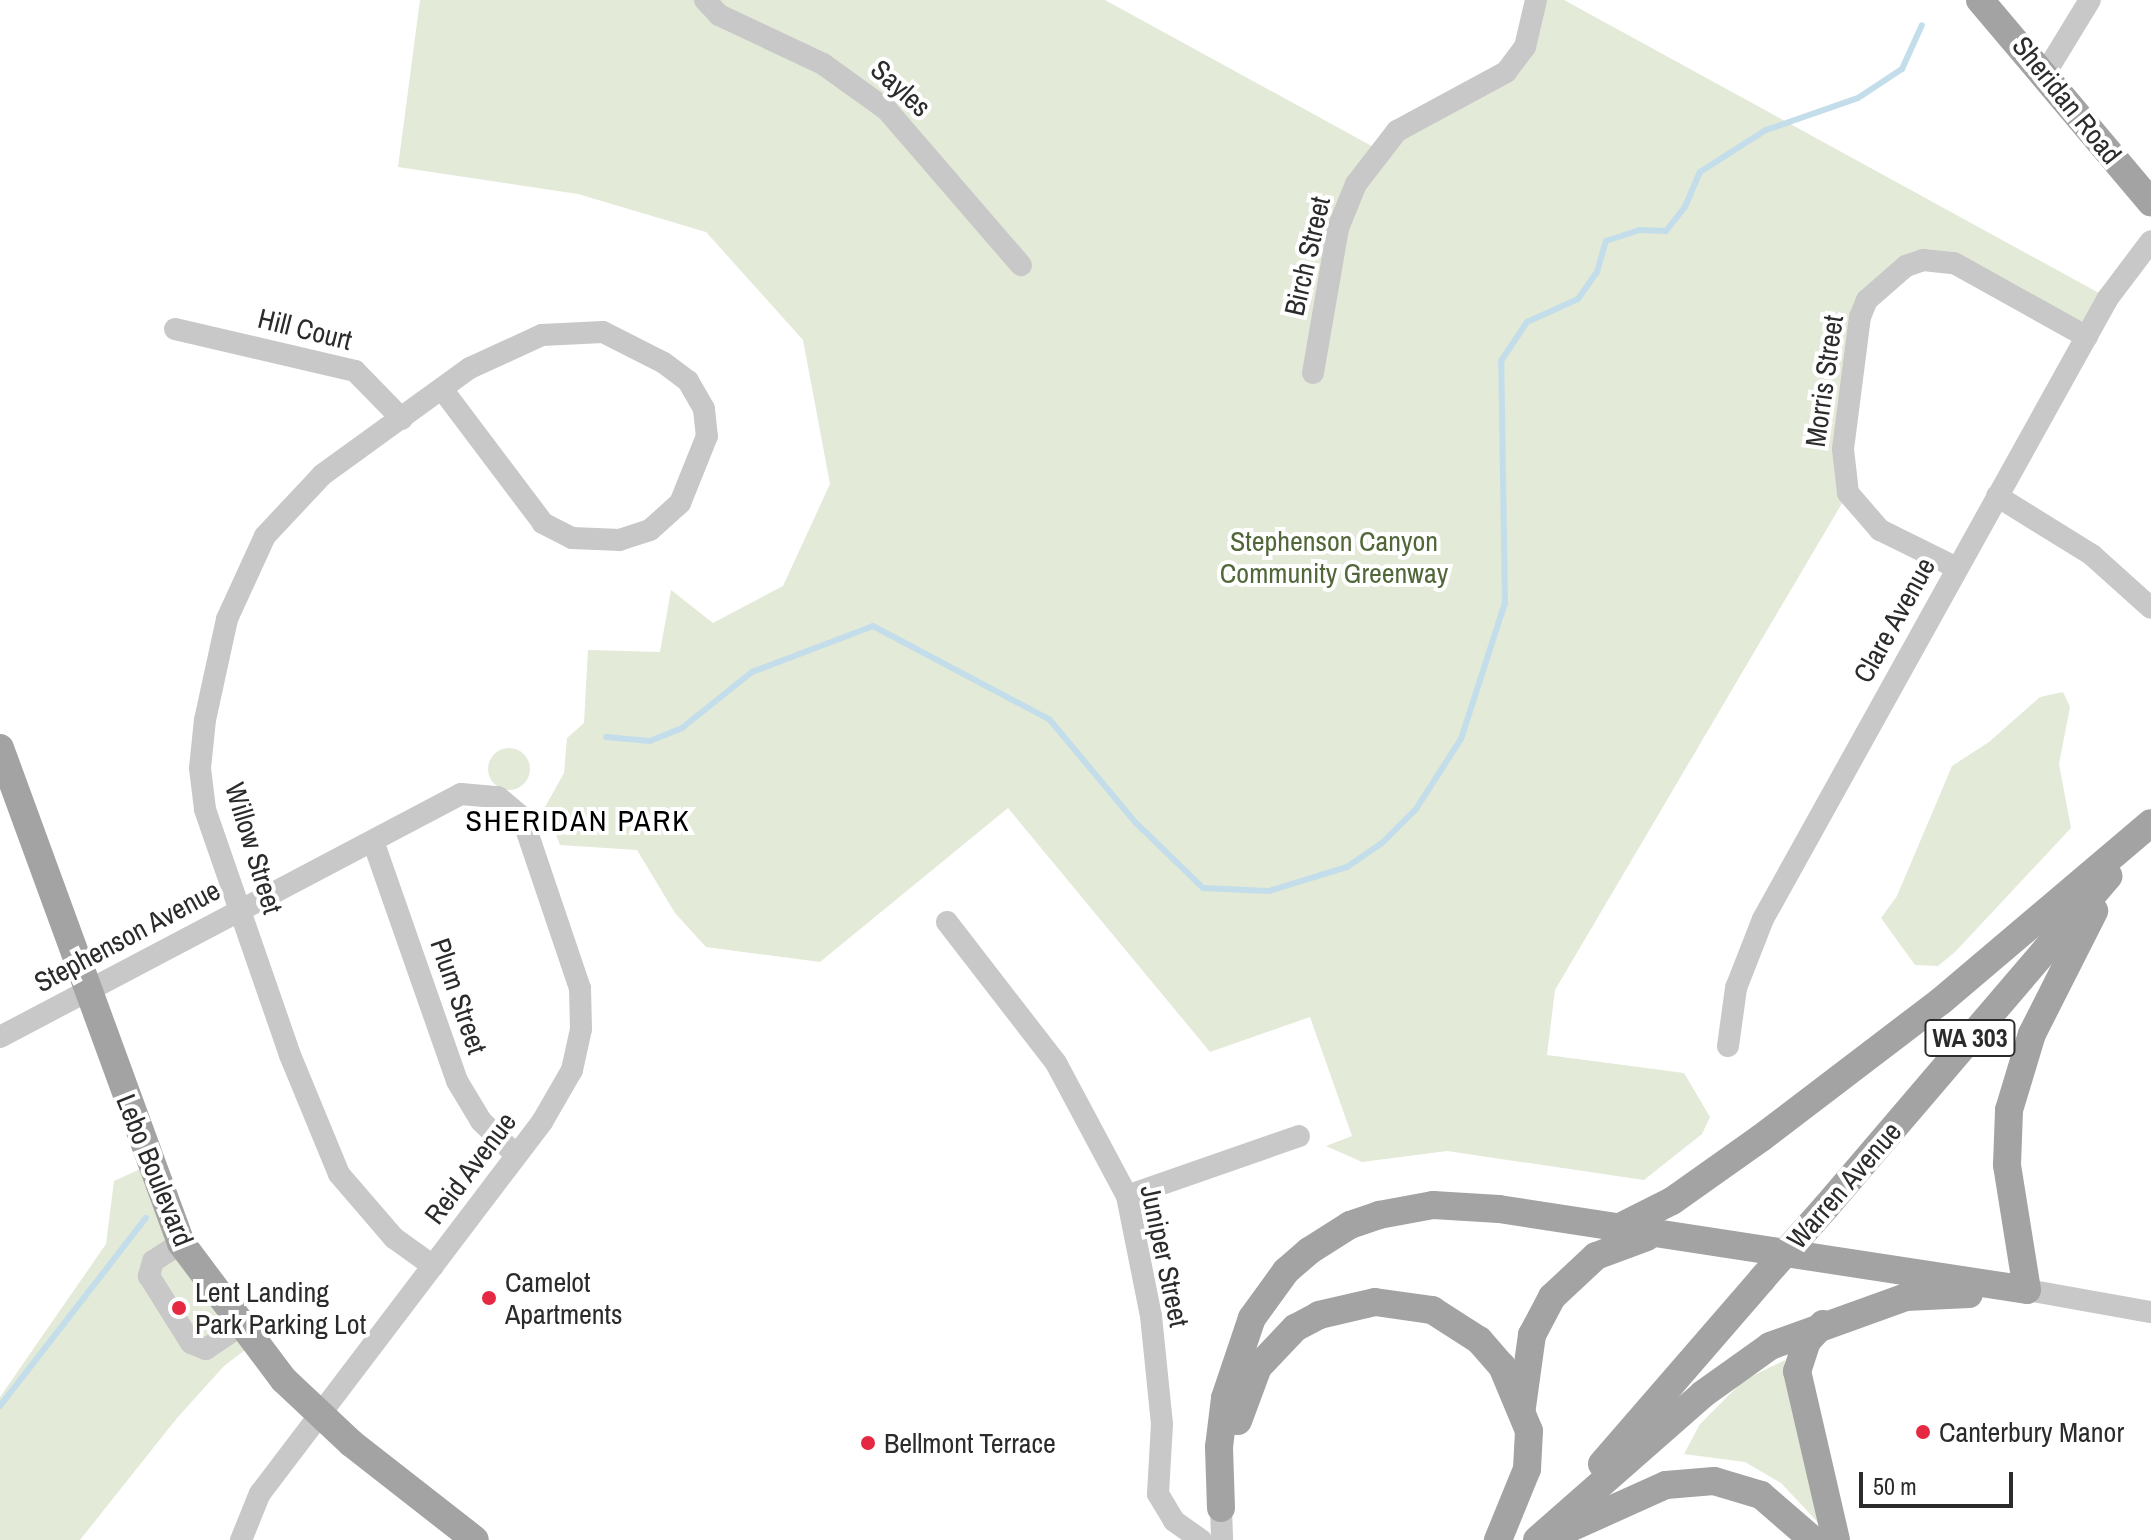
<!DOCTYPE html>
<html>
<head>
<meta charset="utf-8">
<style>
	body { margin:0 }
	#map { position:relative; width:2151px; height:1540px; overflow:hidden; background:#fff; font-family:"Archivo Narrow",sans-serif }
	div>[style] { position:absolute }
	.green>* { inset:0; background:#e3ead8 }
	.round { border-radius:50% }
	.stream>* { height:6px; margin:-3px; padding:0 3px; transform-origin:3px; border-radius:3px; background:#c3deea }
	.minor>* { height:22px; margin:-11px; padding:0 11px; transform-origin:11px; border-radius:11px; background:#c8c8c8 }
	.major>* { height:28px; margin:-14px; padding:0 14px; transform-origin:14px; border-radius:14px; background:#a3a3a3 }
	.major-bridge>* { height:28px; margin:-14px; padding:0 14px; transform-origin:14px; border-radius:14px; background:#a3a3a3 }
	.dots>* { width:22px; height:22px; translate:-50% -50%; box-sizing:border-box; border:4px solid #fff; border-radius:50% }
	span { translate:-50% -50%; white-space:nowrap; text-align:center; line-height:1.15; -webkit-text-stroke:8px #fff; paint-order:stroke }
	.shield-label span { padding:2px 6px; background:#fff; border:2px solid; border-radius:6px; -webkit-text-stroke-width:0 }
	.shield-label { font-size:26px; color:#2b2b2b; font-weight:700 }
	.street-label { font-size:28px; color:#2b2b2b }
	.park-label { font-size:28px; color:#516739 }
	.poi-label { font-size:28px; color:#2b2b2b }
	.left { translate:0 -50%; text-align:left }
	.neighbourhood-label { font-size:30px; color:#000; letter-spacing:2px }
	.scale { position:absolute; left:1859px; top:1472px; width:154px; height:36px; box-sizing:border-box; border:4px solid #2b2b2b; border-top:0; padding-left:10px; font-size:24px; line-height:28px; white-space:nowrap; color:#2b2b2b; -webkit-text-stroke:6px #fff; paint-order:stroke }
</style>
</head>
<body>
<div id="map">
	<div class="green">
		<i style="clip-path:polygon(420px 0,1105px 0,1379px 150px,1506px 72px,1536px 0,1564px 0,2108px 298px,2087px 337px,1939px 260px,1867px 300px,1848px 493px,1555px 990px,1547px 1055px,1684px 1073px,1710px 1117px,1702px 1134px,1644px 1180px,1447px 1151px,1362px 1162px,1326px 1146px,1352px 1136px,1310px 1017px,1210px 1052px,1008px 808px,820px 962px,706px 947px,675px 913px,637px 850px,560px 845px,545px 807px,564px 773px,567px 738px,584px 723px,588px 650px,660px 652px,671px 590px,713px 623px,783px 586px,830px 484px,803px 340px,706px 232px,578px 194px,398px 167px)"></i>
		<i style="clip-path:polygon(2063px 692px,2070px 707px,2059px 764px,2071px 828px,1955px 952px,1938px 966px,1915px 965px,1881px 918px,1897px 896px,1952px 766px,1989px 742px,2040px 697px)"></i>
		<i class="round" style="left:488px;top:748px;width:42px;height:42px"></i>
		<i style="clip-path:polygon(149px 1165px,253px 1344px,224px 1366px,177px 1418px,80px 1540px,0 1540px,0 1397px,106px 1244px,114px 1181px)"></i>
		<i style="clip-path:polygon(1785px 1360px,1784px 1377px,1826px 1531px,1781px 1483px,1745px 1462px,1684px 1454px,1700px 1424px,1744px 1380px)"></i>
	</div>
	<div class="stream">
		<i style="left:606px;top:737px;width:44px;rotate:5.2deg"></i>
		<i style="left:650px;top:741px;width:35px;rotate:-22deg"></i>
		<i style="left:682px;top:728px;width:90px;rotate:-38.7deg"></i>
		<i style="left:752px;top:672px;width:129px;rotate:-20.8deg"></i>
		<i style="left:873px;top:626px;width:199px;rotate:27.9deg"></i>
		<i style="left:1049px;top:719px;width:134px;rotate:50.1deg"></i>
		<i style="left:1135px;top:822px;width:95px;rotate:44.1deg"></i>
		<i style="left:1203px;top:888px;width:66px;rotate:2.6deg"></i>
		<i style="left:1269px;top:891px;width:82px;rotate:-17.1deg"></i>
		<i style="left:1347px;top:867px;width:42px;rotate:-34.4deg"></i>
		<i style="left:1382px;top:843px;width:48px;rotate:-45deg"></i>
		<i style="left:1416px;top:809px;width:83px;rotate:-57.3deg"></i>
		<i style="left:1461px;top:739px;width:143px;rotate:-72.1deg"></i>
		<i style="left:1505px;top:603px;width:242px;rotate:-90.9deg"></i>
		<i style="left:1501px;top:361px;width:47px;rotate:-56.3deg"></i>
		<i style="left:1527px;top:322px;width:56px;rotate:-24.3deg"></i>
		<i style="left:1578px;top:299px;width:33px;rotate:-55deg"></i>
		<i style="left:1597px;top:272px;width:32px;rotate:-74deg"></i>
		<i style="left:1606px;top:241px;width:35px;rotate:-18deg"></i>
		<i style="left:1639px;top:230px;width:27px;rotate:2deg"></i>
		<i style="left:1666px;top:231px;width:31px;rotate:-52deg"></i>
		<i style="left:1685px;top:207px;width:38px;rotate:-67deg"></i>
		<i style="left:1700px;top:172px;width:78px;rotate:-32.5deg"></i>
		<i style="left:1766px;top:130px;width:97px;rotate:-19.2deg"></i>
		<i style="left:1858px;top:98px;width:53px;rotate:-33.4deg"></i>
		<i style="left:1902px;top:69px;width:48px;rotate:-65.6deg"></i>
		<i style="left:0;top:1406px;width:238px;rotate:-52.2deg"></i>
	</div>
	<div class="minor">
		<i style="left:705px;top:0;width:21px;rotate:47deg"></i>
		<i style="left:719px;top:15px;width:115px;rotate:25.2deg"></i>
		<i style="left:823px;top:64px;width:79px;rotate:35.7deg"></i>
		<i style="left:887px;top:110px;width:205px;rotate:49.2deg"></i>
		<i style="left:2046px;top:72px;width:84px;rotate:-58.6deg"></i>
		<i style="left:175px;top:329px;width:185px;rotate:13.1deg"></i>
		<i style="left:355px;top:371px;width:67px;rotate:45.6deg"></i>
		<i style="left:1313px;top:373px;width:147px;rotate:-80.2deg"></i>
		<i style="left:1338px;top:228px;width:48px;rotate:-67.8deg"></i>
		<i style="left:1356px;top:184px;width:67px;rotate:-52.3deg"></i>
		<i style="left:1397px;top:131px;width:124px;rotate:-28.4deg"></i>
		<i style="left:1506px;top:72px;width:31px;rotate:-53deg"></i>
		<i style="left:1525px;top:47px;width:48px;rotate:-76.8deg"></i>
		<i style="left:1997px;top:496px;width:112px;rotate:31.8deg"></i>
		<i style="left:2092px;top:555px;width:79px;rotate:41.9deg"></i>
		<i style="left:1957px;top:568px;width:86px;rotate:-153.7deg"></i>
		<i style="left:1880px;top:530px;width:49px;rotate:-130.9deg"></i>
		<i style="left:1848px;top:493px;width:44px;rotate:-96.5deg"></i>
		<i style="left:1843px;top:449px;width:133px;rotate:-82.7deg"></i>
		<i style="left:1860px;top:317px;width:18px;rotate:-68deg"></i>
		<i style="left:1867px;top:300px;width:52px;rotate:-41.1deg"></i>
		<i style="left:1906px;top:266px;width:18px;rotate:-19deg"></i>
		<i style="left:1923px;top:260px;width:31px;rotate:6deg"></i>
		<i style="left:1954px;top:263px;width:152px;rotate:29.1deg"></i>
		<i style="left:373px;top:841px;width:254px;rotate:70.7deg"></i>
		<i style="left:457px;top:1081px;width:47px;rotate:59deg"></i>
		<i style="left:481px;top:1121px;width:49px;rotate:44.2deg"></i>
		<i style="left:947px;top:922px;width:178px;rotate:52.3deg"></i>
		<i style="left:1056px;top:1063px;width:151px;rotate:61.9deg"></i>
		<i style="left:1127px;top:1196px;width:122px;rotate:78.7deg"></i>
		<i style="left:1151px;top:1316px;width:109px;rotate:84.2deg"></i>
		<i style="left:1162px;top:1424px;width:70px;rotate:93.3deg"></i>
		<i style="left:1158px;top:1494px;width:31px;rotate:59deg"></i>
		<i style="left:1174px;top:1521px;width:33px;rotate:35deg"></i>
		<i style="left:0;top:1037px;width:521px;rotate:-27.79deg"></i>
		<i style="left:461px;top:794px;width:37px;rotate:5deg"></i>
		<i style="left:498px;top:797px;width:31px;rotate:40deg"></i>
		<i style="left:522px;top:817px;width:181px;rotate:71.3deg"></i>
		<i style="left:580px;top:988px;width:41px;rotate:88.6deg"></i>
		<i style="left:581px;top:1029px;width:42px;rotate:102.4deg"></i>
		<i style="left:572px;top:1070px;width:60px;rotate:120deg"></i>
		<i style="left:542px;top:1122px;width:466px;rotate:127.2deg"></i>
		<i style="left:260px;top:1493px;width:51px;rotate:112deg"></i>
		<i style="left:1728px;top:1046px;width:59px;rotate:-82.1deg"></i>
		<i style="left:1736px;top:988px;width:74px;rotate:-68.6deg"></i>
		<i style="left:1763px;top:919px;width:710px;rotate:-60.95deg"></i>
		<i style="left:2108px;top:298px;width:71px;rotate:-53deg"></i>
		<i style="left:1127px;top:1196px;width:182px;rotate:-19.2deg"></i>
		<i style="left:181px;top:1243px;width:33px;rotate:147deg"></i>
		<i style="left:153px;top:1261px;width:16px;rotate:105deg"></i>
		<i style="left:149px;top:1276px;width:79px;rotate:57.9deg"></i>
		<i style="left:191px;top:1343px;width:16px;rotate:22deg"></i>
		<i style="left:206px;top:1349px;width:41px;rotate:-34.1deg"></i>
		<i style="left:433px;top:1266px;width:48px;rotate:-144.3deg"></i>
		<i style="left:394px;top:1238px;width:84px;rotate:-130.7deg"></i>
		<i style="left:339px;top:1174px;width:129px;rotate:-112.4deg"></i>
		<i style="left:290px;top:1055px;width:260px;rotate:-109.1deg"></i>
		<i style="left:205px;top:809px;width:41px;rotate:-97deg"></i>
		<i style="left:200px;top:768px;width:48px;rotate:-84.1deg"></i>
		<i style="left:205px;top:720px;width:103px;rotate:-77.7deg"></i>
		<i style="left:227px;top:619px;width:91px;rotate:-65.4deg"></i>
		<i style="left:265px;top:536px;width:83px;rotate:-46.9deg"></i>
		<i style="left:322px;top:475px;width:183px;rotate:-35.9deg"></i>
		<i style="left:470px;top:368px;width:79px;rotate:-24.6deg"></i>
		<i style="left:542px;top:335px;width:61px;rotate:-2.8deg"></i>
		<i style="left:603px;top:332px;width:68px;rotate:26.9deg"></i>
		<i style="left:664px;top:363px;width:30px;rotate:37deg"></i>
		<i style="left:688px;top:381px;width:32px;rotate:60deg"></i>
		<i style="left:704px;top:409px;width:27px;rotate:84deg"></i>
		<i style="left:707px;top:436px;width:72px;rotate:111.9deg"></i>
		<i style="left:680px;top:503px;width:40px;rotate:138deg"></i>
		<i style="left:650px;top:530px;width:32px;rotate:162deg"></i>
		<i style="left:620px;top:540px;width:48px;rotate:-177.6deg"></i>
		<i style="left:572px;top:538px;width:33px;rotate:-153deg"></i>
		<i style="left:543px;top:523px;width:168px;rotate:-127deg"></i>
		<i style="left:2027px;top:1290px;width:126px;rotate:10.1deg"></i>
		<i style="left:1221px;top:1508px;width:32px;rotate:88deg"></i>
	</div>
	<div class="major">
		<i style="left:1980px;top:0;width:265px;rotate:49.8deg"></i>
		<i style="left:0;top:748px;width:527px;rotate:69.91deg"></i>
		<i style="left:181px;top:1243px;width:171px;rotate:53.1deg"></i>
		<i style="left:284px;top:1380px;width:92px;rotate:43.2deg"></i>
		<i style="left:351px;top:1443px;width:157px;rotate:38deg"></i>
		<i style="left:1826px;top:1207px;width:435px;rotate:-49.5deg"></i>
		<i style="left:1618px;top:1228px;width:60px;rotate:-26.6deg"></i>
		<i style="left:1672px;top:1201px;width:109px;rotate:-35.3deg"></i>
		<i style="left:1761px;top:1138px;width:226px;rotate:-37.3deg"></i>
		<i style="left:1941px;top:1001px;width:275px;rotate:-40.3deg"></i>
		<i style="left:2027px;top:1290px;width:127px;rotate:-99.1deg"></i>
		<i style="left:2007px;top:1165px;width:55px;rotate:-87.9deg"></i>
		<i style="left:2009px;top:1110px;width:79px;rotate:-73.2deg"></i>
		<i style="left:2032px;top:1034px;width:138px;rotate:-63.2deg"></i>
		<i style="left:1823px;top:1324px;width:23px;rotate:133deg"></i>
		<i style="left:1807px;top:1341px;width:32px;rotate:108deg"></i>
		<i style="left:1797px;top:1371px;width:173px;rotate:77deg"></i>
		<i style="left:1522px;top:1407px;width:73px;rotate:-82.1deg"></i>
		<i style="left:1532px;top:1335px;width:43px;rotate:-62.2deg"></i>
		<i style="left:1552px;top:1297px;width:60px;rotate:-43deg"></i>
		<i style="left:1596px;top:1256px;width:54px;rotate:-20.4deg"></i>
		<i style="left:1238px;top:1421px;width:58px;rotate:-69.7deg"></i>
		<i style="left:1258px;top:1367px;width:54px;rotate:-46.5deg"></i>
		<i style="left:1295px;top:1328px;width:27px;rotate:-28deg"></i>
		<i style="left:1319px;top:1315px;width:57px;rotate:-13.1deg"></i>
		<i style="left:1375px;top:1302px;width:58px;rotate:8deg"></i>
		<i style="left:1432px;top:1310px;width:56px;rotate:32.6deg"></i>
		<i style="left:1479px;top:1340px;width:35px;rotate:49deg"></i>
		<i style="left:1502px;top:1366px;width:70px;rotate:67.4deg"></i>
		<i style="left:1529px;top:1431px;width:38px;rotate:93deg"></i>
		<i style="left:1527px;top:1469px;width:77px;rotate:112.2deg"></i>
		<i style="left:1602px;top:1464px;width:245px;rotate:-49.1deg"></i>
		<i style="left:1221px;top:1508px;width:61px;rotate:-91.9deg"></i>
		<i style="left:1219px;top:1447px;width:49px;rotate:-83deg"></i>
		<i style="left:1225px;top:1398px;width:84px;rotate:-71.4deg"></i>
		<i style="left:1252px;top:1318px;width:58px;rotate:-54.1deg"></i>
		<i style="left:1286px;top:1271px;width:30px;rotate:-41deg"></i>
		<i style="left:1309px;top:1251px;width:49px;rotate:-32.4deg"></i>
		<i style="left:1350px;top:1225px;width:31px;rotate:-19deg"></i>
		<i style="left:1379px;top:1215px;width:55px;rotate:-10.5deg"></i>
		<i style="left:1433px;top:1205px;width:66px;rotate:3.5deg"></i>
		<i style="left:1499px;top:1209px;width:534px;rotate:8.72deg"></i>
		<i style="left:1559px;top:1533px;width:117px;rotate:-24.2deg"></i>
		<i style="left:1666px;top:1485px;width:48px;rotate:-4.8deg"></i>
		<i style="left:1714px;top:1481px;width:49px;rotate:16.6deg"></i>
		<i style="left:1761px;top:1495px;width:69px;rotate:40.9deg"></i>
		<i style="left:1537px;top:1540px;width:221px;rotate:-41.3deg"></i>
		<i style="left:1703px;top:1394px;width:82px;rotate:-35.6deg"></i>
		<i style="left:1770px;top:1346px;width:145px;rotate:-19.8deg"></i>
		<i style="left:1906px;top:1297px;width:63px;rotate:-2.7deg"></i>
	</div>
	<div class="major-bridge">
		<i style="left:1762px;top:1279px;width:96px;rotate:-48.4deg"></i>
	</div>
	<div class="dots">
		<i style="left:489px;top:1298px;background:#e62943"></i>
		<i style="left:179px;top:1308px;background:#e62943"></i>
		<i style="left:1923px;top:1432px;background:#e62943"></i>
		<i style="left:868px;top:1443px;background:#e62943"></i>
	</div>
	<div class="shield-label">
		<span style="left:1970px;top:1038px">WA 303</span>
	</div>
	<div class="street-label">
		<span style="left:901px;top:88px;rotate:42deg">Sayles</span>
		<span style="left:2067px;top:100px;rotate:51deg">Sheridan Road</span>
		<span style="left:1307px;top:256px;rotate:-77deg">Birch Street</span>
		<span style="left:305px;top:329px;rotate:14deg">Hill Court</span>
		<span style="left:1824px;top:381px;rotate:-82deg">Morris Street</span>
		<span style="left:1894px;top:620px;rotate:-61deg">Clare Avenue</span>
		<span style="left:254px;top:848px;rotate:73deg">Willow Street</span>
		<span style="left:127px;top:936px;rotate:-28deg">Stephenson Avenue</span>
		<span style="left:459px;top:996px;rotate:71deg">Plum Street</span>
		<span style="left:470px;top:1168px;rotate:-53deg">Reid Avenue</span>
		<span style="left:155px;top:1170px;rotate:68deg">Lebo Boulevard</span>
		<span style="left:1844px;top:1185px;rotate:-49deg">Warren Avenue</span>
		<span style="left:1165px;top:1256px;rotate:78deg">Juniper Street</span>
	</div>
	<div class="park-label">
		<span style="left:1334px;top:557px">Stephenson Canyon<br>Community Greenway</span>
	</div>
	<div class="poi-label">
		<span class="left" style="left:505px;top:1298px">Camelot<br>Apartments</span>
		<span class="left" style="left:195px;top:1308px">Lent Landing<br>Park Parking Lot</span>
		<span class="left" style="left:1939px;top:1432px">Canterbury Manor</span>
		<span class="left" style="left:884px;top:1443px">Bellmont Terrace</span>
	</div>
	<div class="neighbourhood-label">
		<span style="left:578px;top:820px">SHERIDAN PARK</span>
	</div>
	<div class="scale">50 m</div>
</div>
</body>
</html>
